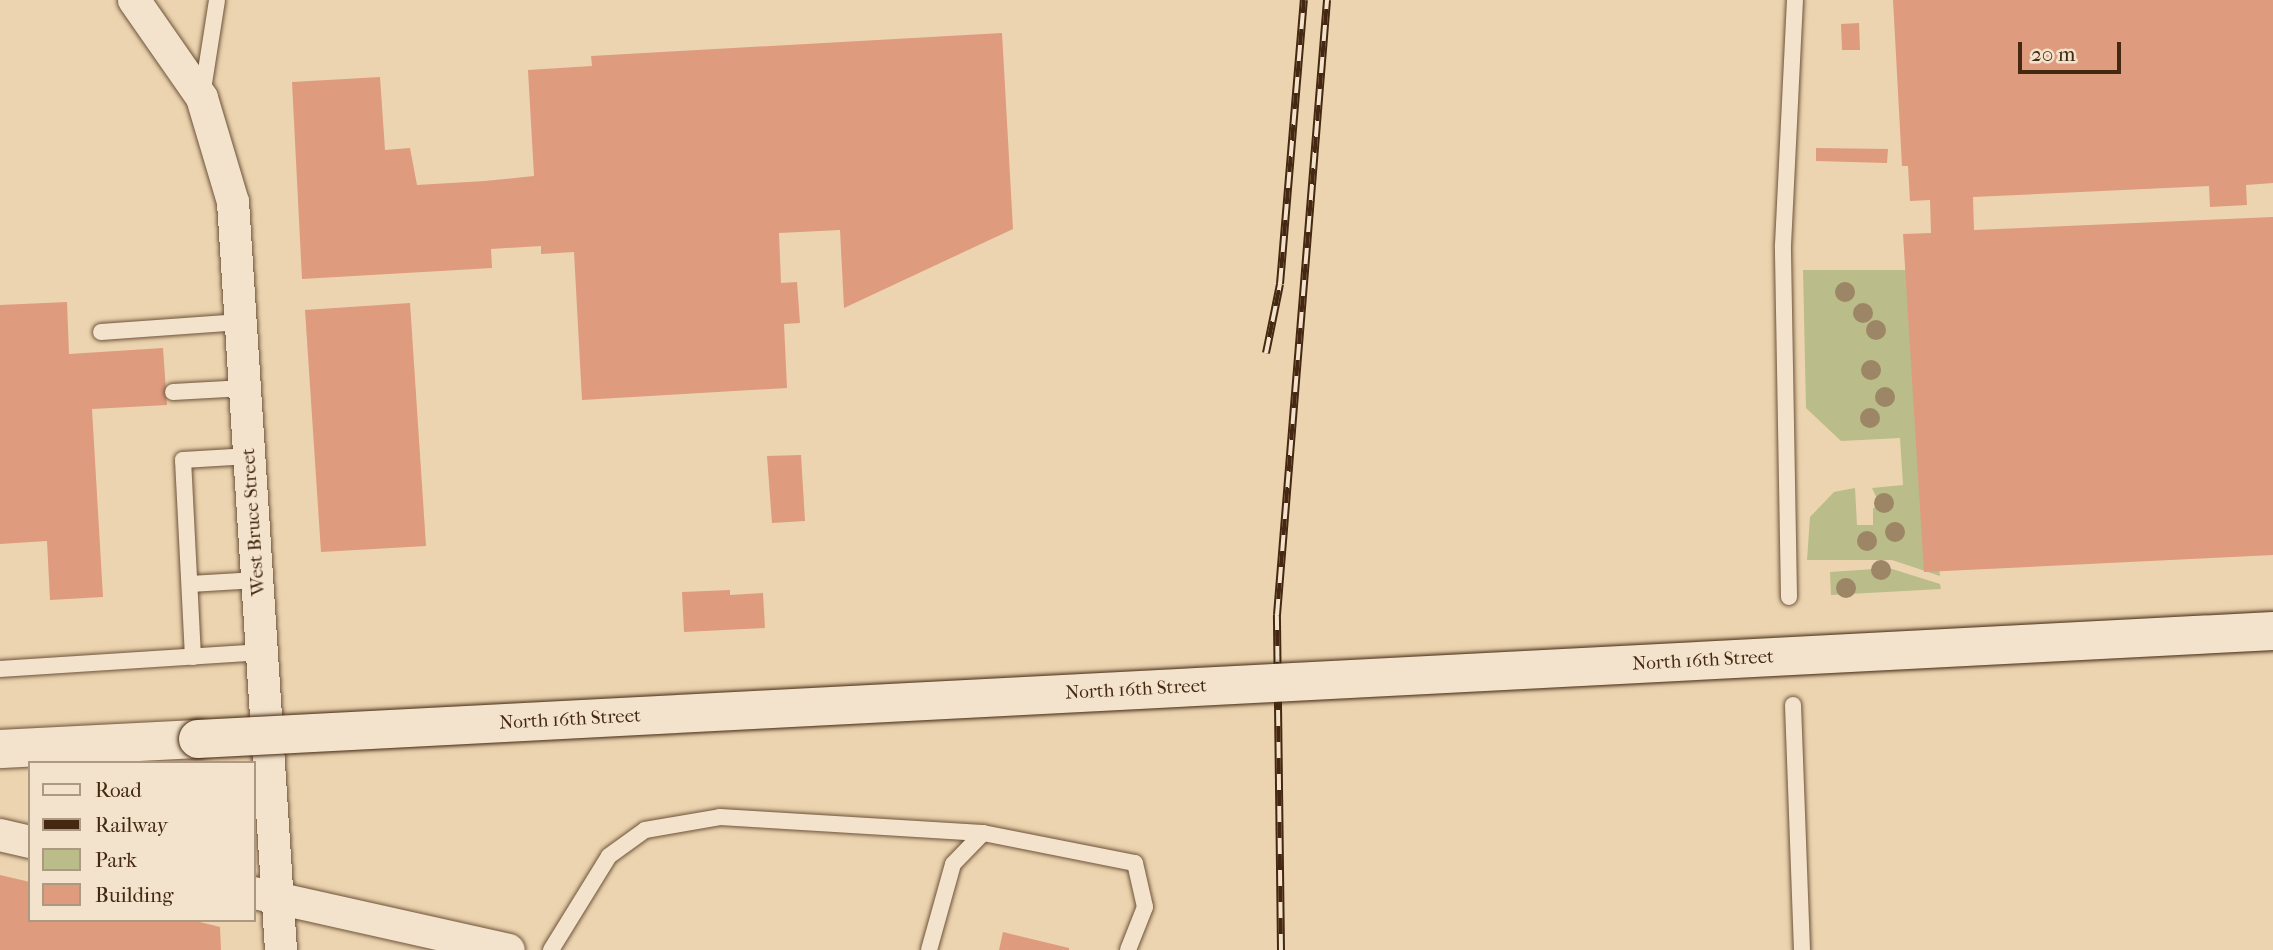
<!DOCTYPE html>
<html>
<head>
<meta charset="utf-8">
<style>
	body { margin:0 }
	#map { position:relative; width:2273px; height:950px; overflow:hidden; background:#ecd4b0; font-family:"IM FELL French Canon",serif }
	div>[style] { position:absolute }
	.green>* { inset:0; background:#babc8a }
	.building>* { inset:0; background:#de9b7e }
	.roads { filter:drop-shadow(0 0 2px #6e5339) drop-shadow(0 0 2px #6e5339) }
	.service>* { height:16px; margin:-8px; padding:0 8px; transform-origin:8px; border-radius:8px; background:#f3e3cc }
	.minor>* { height:32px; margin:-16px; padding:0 16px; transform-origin:16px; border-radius:16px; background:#f3e3cc }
	.secondary>* { height:38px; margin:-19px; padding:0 19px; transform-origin:19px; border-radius:19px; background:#f3e3cc }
	.rail>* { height:8px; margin-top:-4px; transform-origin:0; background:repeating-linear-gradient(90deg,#f3e3cc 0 16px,#442811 0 32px); box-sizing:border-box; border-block:2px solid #442811 }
	.bridges { filter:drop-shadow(0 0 2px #442811) drop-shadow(0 0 2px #442811) }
	.secondary-bridge>* { height:38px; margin:-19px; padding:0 19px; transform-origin:19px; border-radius:19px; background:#f3e3cc }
	.trees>* { width:20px; height:20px; margin:-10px; border-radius:50%; background:#9d8666 }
	span { translate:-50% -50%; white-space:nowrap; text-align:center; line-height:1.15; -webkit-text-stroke:5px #f3e3cc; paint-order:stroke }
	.street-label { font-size:19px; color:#442811 }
	.legend { position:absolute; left:28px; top:761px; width:228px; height:161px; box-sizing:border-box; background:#f3e3cc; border:2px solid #ad9881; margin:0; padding:9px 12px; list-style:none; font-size:21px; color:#442811 }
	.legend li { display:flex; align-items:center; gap:14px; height:35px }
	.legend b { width:35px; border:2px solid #ad9881 }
	.scale { position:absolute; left:2018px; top:42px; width:103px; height:32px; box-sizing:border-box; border:4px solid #442811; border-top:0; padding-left:9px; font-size:21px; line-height:24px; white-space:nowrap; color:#442811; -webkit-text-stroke:5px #f3e3cc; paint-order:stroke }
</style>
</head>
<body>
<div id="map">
	<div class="green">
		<i style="clip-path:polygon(1803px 270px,1906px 270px,1940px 576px,1892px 560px,1807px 560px,1810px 517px,1834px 492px,1855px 488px,1857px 525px,1873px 525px,1873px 508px,1881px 507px,1872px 488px,1903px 485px,1900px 438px,1841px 441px,1806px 408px)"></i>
		<i style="clip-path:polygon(1889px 568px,1940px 584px,1941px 589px,1831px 595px,1830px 572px)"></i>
	</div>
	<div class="building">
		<i style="clip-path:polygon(1893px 0,2273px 0,2273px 183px,2246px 185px,2247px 205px,2210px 207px,2209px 186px,1973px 197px,1974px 230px,2273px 217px,2273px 555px,1924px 572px,1903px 234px,1931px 233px,1930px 200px,1910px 201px,1908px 166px,1902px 166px)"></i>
		<i style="clip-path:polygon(1859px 23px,1860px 50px,1842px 50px,1841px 24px)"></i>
		<i style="clip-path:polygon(1002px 33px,1013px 229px,844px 308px,840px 230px,779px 233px,781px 283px,797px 282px,800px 323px,784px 324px,787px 388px,582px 400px,574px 252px,541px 254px,541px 246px,491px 249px,492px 268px,302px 279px,292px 82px,380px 77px,385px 150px,410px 148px,417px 185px,485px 181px,534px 176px,528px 70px,592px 66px,591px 56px)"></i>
		<i style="clip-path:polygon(1816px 148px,1888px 149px,1887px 163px,1816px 161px)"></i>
		<i style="clip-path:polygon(67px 302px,69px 354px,163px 348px,167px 405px,92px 409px,103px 597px,50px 600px,47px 541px,0 544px,0 305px)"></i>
		<i style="clip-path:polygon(410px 303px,426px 546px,321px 552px,305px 310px)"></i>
		<i style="clip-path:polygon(801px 455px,805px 521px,772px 523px,767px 456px)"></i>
		<i style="clip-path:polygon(730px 590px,730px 595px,763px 593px,765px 628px,684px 632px,682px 592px)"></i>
		<i style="clip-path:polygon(0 875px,30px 882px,30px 920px,192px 920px,220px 927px,221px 950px,0 950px)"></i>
		<i style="clip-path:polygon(1003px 932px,1069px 948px,1069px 950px,999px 950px)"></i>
	</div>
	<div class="roads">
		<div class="service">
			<i style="left:202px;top:96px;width:97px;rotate:-81.1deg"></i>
			<i style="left:101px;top:332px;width:140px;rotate:-4.1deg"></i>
			<i style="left:173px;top:392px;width:72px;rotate:-3.2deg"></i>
			<i style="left:190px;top:584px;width:67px;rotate:-3.4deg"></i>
			<i style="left:1789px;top:597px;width:352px;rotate:-91deg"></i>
			<i style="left:1783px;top:245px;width:245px;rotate:-87.2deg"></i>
			<i style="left:193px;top:657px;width:197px;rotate:-92.9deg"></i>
			<i style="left:183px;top:460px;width:67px;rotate:-3.4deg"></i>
			<i style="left:0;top:669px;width:263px;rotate:-3.7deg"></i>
			<i style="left:1793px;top:705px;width:245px;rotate:87.9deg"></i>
			<i style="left:551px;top:950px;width:110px;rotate:-58.3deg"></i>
			<i style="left:609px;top:856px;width:44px;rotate:-35.8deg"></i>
			<i style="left:645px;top:830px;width:76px;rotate:-9.8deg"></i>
			<i style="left:720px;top:817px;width:263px;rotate:3.5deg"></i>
			<i style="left:929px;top:950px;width:89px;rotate:-74.4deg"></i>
			<i style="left:953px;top:864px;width:43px;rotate:-45.9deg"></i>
			<i style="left:983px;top:833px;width:155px;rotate:11.2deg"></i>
			<i style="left:1135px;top:863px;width:45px;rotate:77.2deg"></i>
			<i style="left:1145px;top:907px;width:46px;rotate:111.6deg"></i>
		</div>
		<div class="minor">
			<i style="left:134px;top:0;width:119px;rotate:55.2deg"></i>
			<i style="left:202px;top:98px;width:109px;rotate:73.4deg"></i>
			<i style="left:233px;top:202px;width:750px;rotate:86.33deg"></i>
			<i style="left:0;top:835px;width:31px;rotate:13deg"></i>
			<i style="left:254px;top:893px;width:261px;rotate:12.6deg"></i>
		</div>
		<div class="secondary">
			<i style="left:0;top:749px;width:198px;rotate:-2.9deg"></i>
		</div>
	</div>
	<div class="rail">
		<i style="left:1266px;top:353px;width:70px;rotate:-78.5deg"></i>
		<i style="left:1280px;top:284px;width:285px;rotate:-85.2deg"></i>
		<i style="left:1281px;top:950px;width:335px;rotate:-90.7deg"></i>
		<i style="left:1277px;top:615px;width:617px;rotate:-85.35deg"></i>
	</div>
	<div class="bridges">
		<div class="secondary-bridge">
			<i style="left:198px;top:739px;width:2078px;rotate:-2.98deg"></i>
		</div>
	</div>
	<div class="trees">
		<i style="left:1845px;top:292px"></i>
		<i style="left:1863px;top:313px"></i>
		<i style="left:1876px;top:330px"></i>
		<i style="left:1871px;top:370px"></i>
		<i style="left:1885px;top:397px"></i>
		<i style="left:1870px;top:418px"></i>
		<i style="left:1884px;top:503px"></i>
		<i style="left:1895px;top:532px"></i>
		<i style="left:1867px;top:541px"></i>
		<i style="left:1881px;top:570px"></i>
		<i style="left:1846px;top:588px"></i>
	</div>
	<div class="street-label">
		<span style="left:254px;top:522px;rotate:-94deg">West Bruce Street</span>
		<span style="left:1703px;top:661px;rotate:-3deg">North 16th Street</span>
		<span style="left:1136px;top:690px;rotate:-3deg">North 16th Street</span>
		<span style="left:570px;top:720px;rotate:-3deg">North 16th Street</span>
	</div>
	<ul class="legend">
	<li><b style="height:9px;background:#f3e3cc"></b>Road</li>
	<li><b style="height:9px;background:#442811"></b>Railway</li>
	<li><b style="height:19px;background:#babc8a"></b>Park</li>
	<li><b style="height:19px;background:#de9b7e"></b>Building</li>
	</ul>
	<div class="scale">20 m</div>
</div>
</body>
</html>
